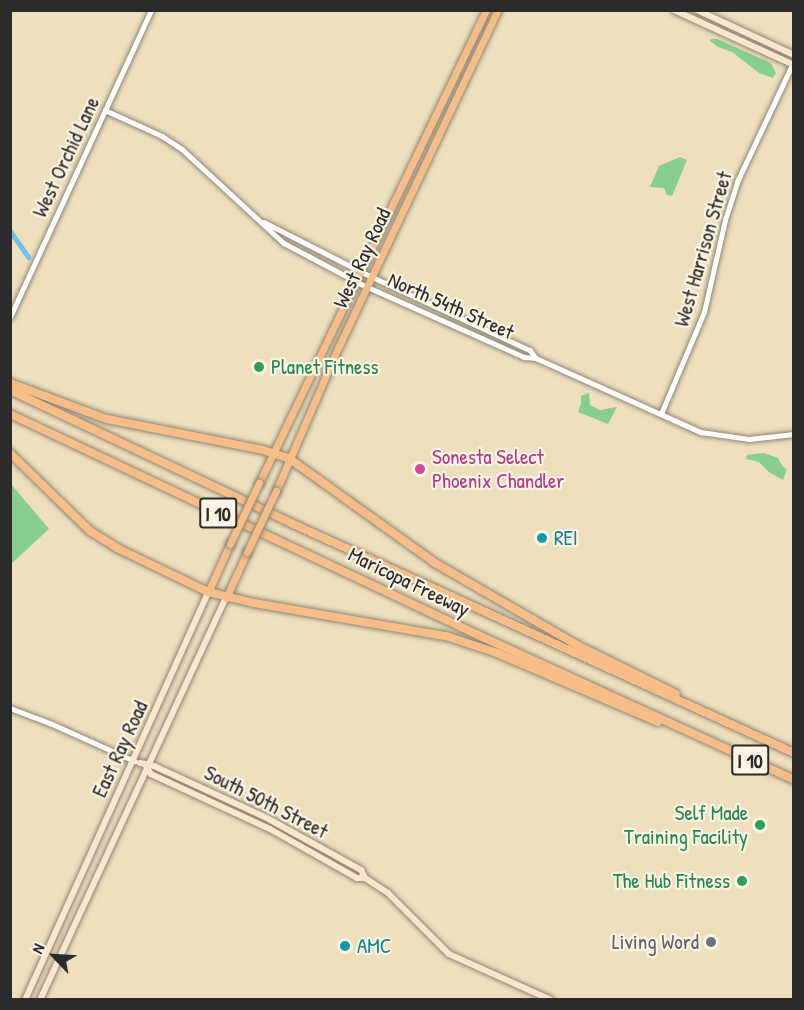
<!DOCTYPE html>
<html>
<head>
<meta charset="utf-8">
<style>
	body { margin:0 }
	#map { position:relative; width:804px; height:1010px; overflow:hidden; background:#eedfbd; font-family:"Patrick Hand",sans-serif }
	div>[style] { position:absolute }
	.green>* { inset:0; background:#87cf8b }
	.canal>* { height:5px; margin:-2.5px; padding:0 2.5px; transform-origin:2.5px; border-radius:2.5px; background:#74bded }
	.roads { filter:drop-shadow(0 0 2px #8c8574) drop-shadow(0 0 2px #8c8574) }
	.street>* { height:4.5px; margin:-2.25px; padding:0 2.25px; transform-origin:2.25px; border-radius:2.25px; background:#fff }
	.secondary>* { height:6px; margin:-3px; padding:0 3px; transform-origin:3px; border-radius:3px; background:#fce5cf }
	.primary>* { height:7px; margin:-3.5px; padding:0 3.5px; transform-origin:3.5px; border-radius:3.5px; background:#f7bd88 }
	.highway>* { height:8px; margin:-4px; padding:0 4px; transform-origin:4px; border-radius:4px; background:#f7bd88 }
	.bridges { filter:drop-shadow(0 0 2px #8c8574) drop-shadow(0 0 2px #8c8574) }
	.primary-bridge>* { height:7px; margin:-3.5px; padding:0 3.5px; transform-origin:3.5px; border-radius:3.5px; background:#f7bd88 }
	.dots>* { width:16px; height:16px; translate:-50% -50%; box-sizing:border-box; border:3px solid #fcf5e5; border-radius:50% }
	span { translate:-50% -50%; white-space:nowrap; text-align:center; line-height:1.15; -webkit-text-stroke:4.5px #fcf5e5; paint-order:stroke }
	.shield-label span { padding:2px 4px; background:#fcf5e5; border:2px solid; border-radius:4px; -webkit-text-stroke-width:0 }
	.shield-label { font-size:20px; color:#2b2b2b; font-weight:700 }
	.street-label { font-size:21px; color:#2b2b2b }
	.leisure-label { font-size:21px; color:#27864d }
	.left { translate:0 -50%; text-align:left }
	.right { translate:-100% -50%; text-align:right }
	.hotel-label { font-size:21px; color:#b23c85 }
	.culture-label { font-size:21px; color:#0d838f }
	.worship-label { font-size:21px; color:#5b616d }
	.frame { position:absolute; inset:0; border:12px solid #2b2b2b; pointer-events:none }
	.north { position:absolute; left:24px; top:926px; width:60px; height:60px; -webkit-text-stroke:4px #fcf5e5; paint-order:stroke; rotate:295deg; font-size:16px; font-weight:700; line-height:24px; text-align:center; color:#2b2b2b }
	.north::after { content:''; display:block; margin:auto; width:21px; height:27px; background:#2b2b2b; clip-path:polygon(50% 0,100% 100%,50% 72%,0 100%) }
</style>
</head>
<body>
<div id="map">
	<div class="green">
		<i style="clip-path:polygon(711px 39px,717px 39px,771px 63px,776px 73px,773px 78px,759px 73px,732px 52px,718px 47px,710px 41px)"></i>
		<i style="clip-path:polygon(680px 157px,687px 160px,672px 196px,667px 195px,664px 188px,650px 187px,659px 166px)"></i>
		<i style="clip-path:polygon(589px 393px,590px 405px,600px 410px,617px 407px,608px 424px,578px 412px,581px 404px,581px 396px)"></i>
		<i style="clip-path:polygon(764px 453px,778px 458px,783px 467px,787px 469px,783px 480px,769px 472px,759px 462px,746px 459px,747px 455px)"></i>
		<i style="clip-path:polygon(11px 484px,49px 529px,11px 564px,10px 564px)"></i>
	</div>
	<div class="canal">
		<i style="left:10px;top:231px;width:32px;rotate:55deg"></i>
	</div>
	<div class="roads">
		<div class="street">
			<i style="left:105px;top:110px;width:63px;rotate:24.5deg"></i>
			<i style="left:162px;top:136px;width:24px;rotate:33deg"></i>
			<i style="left:182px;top:149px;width:139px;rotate:42.7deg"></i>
			<i style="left:284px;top:243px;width:87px;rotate:28deg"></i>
			<i style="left:361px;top:284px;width:179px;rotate:24.1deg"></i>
			<i style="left:524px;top:357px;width:12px;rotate:5deg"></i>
			<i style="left:536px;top:358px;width:181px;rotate:24.2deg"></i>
			<i style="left:701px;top:432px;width:49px;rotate:8.3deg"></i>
			<i style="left:749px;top:439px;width:45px;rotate:-6.3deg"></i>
			<i style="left:264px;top:222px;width:114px;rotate:27deg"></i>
			<i style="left:366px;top:274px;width:181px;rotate:24.9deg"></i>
			<i style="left:530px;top:350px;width:10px;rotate:53deg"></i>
			<i style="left:10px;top:317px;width:338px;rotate:-65.3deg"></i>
			<i style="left:661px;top:414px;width:111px;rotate:-67.1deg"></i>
			<i style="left:704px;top:312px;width:94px;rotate:-77.1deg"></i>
			<i style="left:725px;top:220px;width:40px;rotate:-72deg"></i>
			<i style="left:737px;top:182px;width:134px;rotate:-64.8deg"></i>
			<i style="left:10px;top:708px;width:43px;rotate:20.6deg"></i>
			<i style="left:50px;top:723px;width:93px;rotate:24.1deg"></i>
		</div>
		<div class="secondary">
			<i style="left:674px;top:10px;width:132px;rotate:24.6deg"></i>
			<i style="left:697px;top:10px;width:107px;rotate:24.9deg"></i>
			<i style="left:140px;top:763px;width:14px;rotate:12deg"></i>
			<i style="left:154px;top:766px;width:122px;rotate:24.7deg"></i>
			<i style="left:265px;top:817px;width:110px;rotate:28.9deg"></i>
			<i style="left:361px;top:870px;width:9px;rotate:63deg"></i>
			<i style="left:365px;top:878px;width:27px;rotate:33deg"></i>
			<i style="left:388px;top:893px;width:86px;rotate:45deg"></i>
			<i style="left:449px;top:954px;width:112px;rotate:24.3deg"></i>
			<i style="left:146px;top:766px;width:9px;rotate:58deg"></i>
			<i style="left:151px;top:774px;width:131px;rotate:24.8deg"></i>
			<i style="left:270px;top:829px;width:100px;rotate:29.4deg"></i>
			<i style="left:357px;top:878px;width:8px"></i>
			<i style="left:25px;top:1000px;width:447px;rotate:-65.8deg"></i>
			<i style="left:40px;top:1000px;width:443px;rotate:-65.2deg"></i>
		</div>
		<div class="primary">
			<i style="left:259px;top:483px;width:525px;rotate:-64.36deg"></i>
			<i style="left:276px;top:491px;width:156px;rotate:-66.6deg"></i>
			<i style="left:338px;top:348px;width:374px;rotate:-64.7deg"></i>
			<i style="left:208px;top:592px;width:53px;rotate:-65.4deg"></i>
			<i style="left:226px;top:598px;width:51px;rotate:-65.5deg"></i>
		</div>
		<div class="highway">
			<i style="left:10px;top:383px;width:103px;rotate:20.4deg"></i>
			<i style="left:107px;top:419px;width:159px;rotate:11.2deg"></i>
			<i style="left:263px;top:450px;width:28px;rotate:18deg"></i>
			<i style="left:290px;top:459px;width:178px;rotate:35.6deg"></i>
			<i style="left:435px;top:563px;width:166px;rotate:30deg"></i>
			<i style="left:579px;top:646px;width:108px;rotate:26.3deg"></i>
			<i style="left:10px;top:390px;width:311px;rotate:25.3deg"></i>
			<i style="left:291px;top:523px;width:553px;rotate:24.57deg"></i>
			<i style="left:10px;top:414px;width:518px;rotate:25.28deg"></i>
			<i style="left:478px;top:635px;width:348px;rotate:24.6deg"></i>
			<i style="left:10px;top:453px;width:112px;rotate:44.3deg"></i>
			<i style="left:90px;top:531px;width:32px;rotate:32deg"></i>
			<i style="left:117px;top:548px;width:101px;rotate:25.8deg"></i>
			<i style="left:208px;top:592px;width:47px;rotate:13.4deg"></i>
			<i style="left:254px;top:603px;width:195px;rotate:9.8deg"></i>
			<i style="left:446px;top:636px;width:54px;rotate:18.4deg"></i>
			<i style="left:497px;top:653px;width:175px;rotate:23.2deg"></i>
		</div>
	</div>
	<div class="bridges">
		<div class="primary-bridge">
			<i style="left:230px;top:544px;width:68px;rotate:-64.6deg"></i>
			<i style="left:247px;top:552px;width:68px;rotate:-64.6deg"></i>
		</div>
	</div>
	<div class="dots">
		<i style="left:259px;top:367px;background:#2e9e5b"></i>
		<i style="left:420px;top:469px;background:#d1479c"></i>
		<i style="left:542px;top:538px;background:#0f9aa8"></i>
		<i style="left:760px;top:825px;background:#2e9e5b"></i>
		<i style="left:742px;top:881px;background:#2e9e5b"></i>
		<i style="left:711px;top:942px;background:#6b7280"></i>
		<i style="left:345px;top:946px;background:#0f9aa8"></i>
	</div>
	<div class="shield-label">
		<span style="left:218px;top:513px">I 10</span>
		<span style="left:750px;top:760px">I 10</span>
	</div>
	<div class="street-label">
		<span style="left:66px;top:157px;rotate:-65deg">West Orchid Lane</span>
		<span style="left:703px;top:249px;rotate:-74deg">West Harrison Street</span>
		<span style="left:362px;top:258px;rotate:-65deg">West Ray Road</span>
		<span style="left:451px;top:306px;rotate:24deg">North 54th Street</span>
		<span style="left:409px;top:582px;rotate:26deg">Maricopa Freeway</span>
		<span style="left:120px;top:749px;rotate:-65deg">East Ray Road</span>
		<span style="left:266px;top:802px;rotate:27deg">South 50th Street</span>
	</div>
	<div class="leisure-label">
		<span class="left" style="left:271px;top:367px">Planet Fitness</span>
		<span class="right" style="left:748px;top:825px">Self Made<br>Training Facility</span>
		<span class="right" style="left:730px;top:881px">The Hub Fitness</span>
	</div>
	<div class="hotel-label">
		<span class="left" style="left:432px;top:469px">Sonesta Select<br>Phoenix Chandler</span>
	</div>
	<div class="culture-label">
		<span class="left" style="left:554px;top:538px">REI</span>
		<span class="left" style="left:357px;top:946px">AMC</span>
	</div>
	<div class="worship-label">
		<span class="right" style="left:699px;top:942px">Living Word</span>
	</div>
	<div class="frame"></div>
	<div class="north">N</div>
</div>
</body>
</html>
